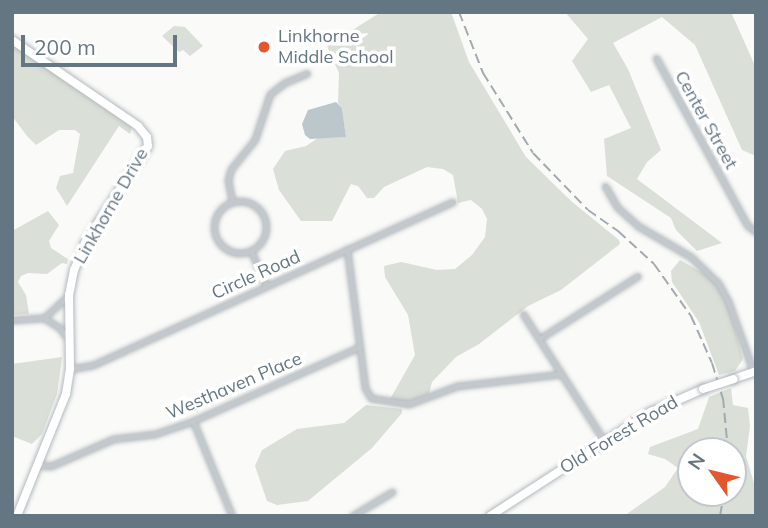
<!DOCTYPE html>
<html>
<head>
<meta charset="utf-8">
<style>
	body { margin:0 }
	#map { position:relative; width:768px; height:528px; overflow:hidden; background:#fafaf8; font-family:Mulish,sans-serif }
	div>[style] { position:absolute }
	.green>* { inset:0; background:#dadfd7 }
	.water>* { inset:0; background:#bbc7cb }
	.roads { filter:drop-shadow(0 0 2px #b3babf) drop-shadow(0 0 2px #b3babf) }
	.street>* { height:5px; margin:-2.5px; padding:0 2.5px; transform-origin:2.5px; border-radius:2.5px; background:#c3c8cc }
	.street>.ring { margin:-2.5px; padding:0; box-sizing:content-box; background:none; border:5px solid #c3c8cc; border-radius:50% }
	.secondary>* { height:8px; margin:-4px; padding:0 4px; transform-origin:4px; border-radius:4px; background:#fff }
	.rail>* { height:2px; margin-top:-1px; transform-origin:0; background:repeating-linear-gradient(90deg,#a2aab0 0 10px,transparent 0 15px) }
	.bridges { filter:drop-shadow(0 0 2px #b3babf) drop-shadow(0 0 2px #b3babf) }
	.secondary-bridge>* { height:8px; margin:-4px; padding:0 4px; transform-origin:4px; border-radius:4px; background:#fff }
	.dots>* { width:19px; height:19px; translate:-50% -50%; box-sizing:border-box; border:4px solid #fff; border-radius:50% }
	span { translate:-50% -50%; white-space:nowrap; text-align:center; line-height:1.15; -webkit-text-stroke:7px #fff; paint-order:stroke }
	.poi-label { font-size:18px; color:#657683 }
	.left { translate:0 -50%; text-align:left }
	.street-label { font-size:18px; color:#657683 }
	.frame { position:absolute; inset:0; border:14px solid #657683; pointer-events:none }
	.north { position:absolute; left:677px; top:437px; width:70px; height:70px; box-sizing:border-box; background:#fff; border:2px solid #c1c8cd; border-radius:50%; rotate:304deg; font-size:19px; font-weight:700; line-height:28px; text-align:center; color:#657683 }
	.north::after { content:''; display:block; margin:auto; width:24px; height:32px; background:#e4572e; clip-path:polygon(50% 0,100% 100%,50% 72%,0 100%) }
	.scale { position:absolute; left:21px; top:35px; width:156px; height:32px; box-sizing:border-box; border:4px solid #657683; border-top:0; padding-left:9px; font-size:21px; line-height:24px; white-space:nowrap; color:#657683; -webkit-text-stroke:5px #fff; paint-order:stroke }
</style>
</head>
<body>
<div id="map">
	<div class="green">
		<i style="clip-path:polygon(381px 12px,451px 12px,469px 62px,526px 157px,571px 201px,619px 240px,620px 244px,561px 290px,528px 306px,479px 344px,456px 357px,432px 382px,429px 394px,411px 401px,389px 401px,415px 355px,408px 315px,385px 277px,384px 266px,401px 262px,437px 270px,455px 269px,472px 255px,485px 237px,487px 219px,482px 209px,471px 200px,458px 203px,453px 175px,443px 169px,427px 167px,384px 187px,374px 198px,367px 198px,358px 186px,351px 184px,332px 221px,301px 221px,279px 190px,273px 169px,285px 151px,306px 146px,318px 138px,346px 137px,342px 108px,338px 103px,339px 73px,327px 46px)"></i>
		<i style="clip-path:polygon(565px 12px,731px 12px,756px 68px,756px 156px,742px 150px,695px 45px,662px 17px,613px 43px,628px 69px,661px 150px,647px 162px,637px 179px,722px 243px,697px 251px,676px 230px,671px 218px,607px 176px,604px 139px,631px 128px,609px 85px,591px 92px,572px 61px,588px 39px)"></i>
		<i style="clip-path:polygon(174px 26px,185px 27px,203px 46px,190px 56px,183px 50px,179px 52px,162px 36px)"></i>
		<i style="clip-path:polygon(12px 45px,132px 127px,130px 134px,119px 126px,67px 206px,56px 188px,60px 176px,73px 173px,80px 134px,75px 130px,59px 130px,36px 145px,27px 136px,12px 116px)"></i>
		<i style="clip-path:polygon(48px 211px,59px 225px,49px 241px,51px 248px,68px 259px,67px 264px,62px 263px,47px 274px,28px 273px,21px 276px,18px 282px,26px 295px,29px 314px,12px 315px,12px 231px)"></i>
		<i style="clip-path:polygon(680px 260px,712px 278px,729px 307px,743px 359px,735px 371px,719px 375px,699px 322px,672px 282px,671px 271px)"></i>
		<i style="clip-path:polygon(62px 357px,57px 394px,42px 434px,32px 444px,12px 436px,12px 364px)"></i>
		<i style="clip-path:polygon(evenodd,731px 388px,733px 405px,748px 408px,750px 426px,746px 456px,756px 490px,756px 516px,624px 516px,665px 487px,678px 468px,665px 459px,648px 454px,650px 447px,698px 429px,709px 397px,731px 388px,691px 451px,733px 451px,733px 493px,691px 493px,691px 451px)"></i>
		<i style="clip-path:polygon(366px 405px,402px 409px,402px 413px,372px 448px,308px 501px,277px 505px,267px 501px,255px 466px,262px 450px,297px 429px,344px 423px)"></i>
	</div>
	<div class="water">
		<i style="clip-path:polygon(336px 102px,342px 108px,346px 137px,310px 139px,305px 135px,302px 124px,308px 110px)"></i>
	</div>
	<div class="roads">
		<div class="street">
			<i style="left:656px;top:58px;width:190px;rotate:61.4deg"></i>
			<i style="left:747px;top:225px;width:11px;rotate:38deg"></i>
			<i style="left:605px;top:186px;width:24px;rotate:60deg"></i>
			<i style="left:617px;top:207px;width:28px;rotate:42deg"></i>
			<i style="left:638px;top:226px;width:61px;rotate:30.3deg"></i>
			<i style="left:691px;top:257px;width:37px;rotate:44deg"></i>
			<i style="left:718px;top:283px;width:21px;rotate:61deg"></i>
			<i style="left:728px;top:301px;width:74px;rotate:70.3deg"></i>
			<i class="ring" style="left:214px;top:201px;width:47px;height:47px"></i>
			<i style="left:232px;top:201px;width:21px;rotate:-101deg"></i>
			<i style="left:228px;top:180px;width:11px;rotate:-75deg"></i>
			<i style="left:231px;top:169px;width:38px;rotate:-51deg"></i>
			<i style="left:255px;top:139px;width:47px;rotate:-71.6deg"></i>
			<i style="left:270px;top:94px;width:18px;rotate:-38deg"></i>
			<i style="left:284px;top:83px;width:25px;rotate:-23deg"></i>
			<i style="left:347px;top:249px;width:140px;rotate:82.6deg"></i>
			<i style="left:365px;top:388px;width:12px;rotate:59deg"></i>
			<i style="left:371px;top:398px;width:38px;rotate:9deg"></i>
			<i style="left:409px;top:404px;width:51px;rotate:-20.6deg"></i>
			<i style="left:457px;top:386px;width:105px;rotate:-6.6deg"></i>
			<i style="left:251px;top:251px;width:37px;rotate:66deg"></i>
			<i style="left:523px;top:314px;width:152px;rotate:57.4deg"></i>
			<i style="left:44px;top:318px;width:34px;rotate:-43deg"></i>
			<i style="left:12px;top:320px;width:32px;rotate:-4deg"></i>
			<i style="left:44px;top:318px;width:19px;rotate:32deg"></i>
			<i style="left:60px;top:328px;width:16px;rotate:55deg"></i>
			<i style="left:539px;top:339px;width:117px;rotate:-32.5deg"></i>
			<i style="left:70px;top:369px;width:23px;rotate:-10deg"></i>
			<i style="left:93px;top:365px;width:395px;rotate:-24.4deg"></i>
			<i style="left:193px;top:421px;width:103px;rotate:67.7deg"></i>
			<i style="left:38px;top:465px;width:13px;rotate:4deg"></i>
			<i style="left:51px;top:466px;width:68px;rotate:-23.5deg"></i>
			<i style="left:113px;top:439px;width:42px;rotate:-6.8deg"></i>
			<i style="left:155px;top:434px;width:40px;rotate:-18.9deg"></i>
			<i style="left:193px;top:421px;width:182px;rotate:-24deg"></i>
			<i style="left:352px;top:516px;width:47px;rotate:-31deg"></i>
		</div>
		<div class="secondary">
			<i style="left:12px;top:40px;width:153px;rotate:34.3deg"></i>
			<i style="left:138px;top:126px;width:14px;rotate:51deg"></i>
			<i style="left:147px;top:137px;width:9px;rotate:84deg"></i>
			<i style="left:148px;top:146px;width:116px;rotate:123deg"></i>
			<i style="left:85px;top:243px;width:29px;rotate:112deg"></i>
			<i style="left:74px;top:270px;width:25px;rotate:101deg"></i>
			<i style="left:69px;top:295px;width:74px;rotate:89.2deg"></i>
			<i style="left:70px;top:369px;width:25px;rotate:99deg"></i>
			<i style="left:66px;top:394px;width:131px;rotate:111.9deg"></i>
			<i style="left:733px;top:379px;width:24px;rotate:-19deg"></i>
			<i style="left:490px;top:516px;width:192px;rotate:-32.9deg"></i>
			<i style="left:651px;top:412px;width:57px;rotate:-23.9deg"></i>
		</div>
	</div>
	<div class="rail">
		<i style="left:459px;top:12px;width:66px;rotate:68.5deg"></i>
		<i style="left:483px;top:73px;width:94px;rotate:58deg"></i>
		<i style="left:533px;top:153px;width:79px;rotate:46deg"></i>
		<i style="left:588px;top:210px;width:37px;rotate:35deg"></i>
		<i style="left:618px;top:231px;width:49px;rotate:42.5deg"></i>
		<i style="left:654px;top:264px;width:64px;rotate:54.6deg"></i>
		<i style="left:691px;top:316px;width:51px;rotate:65.9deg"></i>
		<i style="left:712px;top:363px;width:37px;rotate:73deg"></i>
		<i style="left:723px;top:398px;width:53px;rotate:84.6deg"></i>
		<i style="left:720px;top:516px;width:23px;rotate:-80deg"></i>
	</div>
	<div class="bridges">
		<div class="secondary-bridge">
			<i style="left:703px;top:389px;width:32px;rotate:-18deg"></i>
		</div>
	</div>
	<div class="dots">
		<i style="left:264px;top:47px;background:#e4572e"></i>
	</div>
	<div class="poi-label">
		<span class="left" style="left:278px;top:47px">Linkhorne<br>Middle School</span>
	</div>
	<div class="street-label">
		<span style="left:706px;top:120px;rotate:61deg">Center Street</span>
		<span style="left:111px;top:206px;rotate:-60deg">Linkhorne Drive</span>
		<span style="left:256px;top:275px;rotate:-24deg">Circle Road</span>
		<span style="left:234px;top:386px;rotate:-23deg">Westhaven Place</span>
		<span style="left:619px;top:435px;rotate:-31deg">Old Forest Road</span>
	</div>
	<div class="frame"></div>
	<div class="north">N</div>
	<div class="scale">200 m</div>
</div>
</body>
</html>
